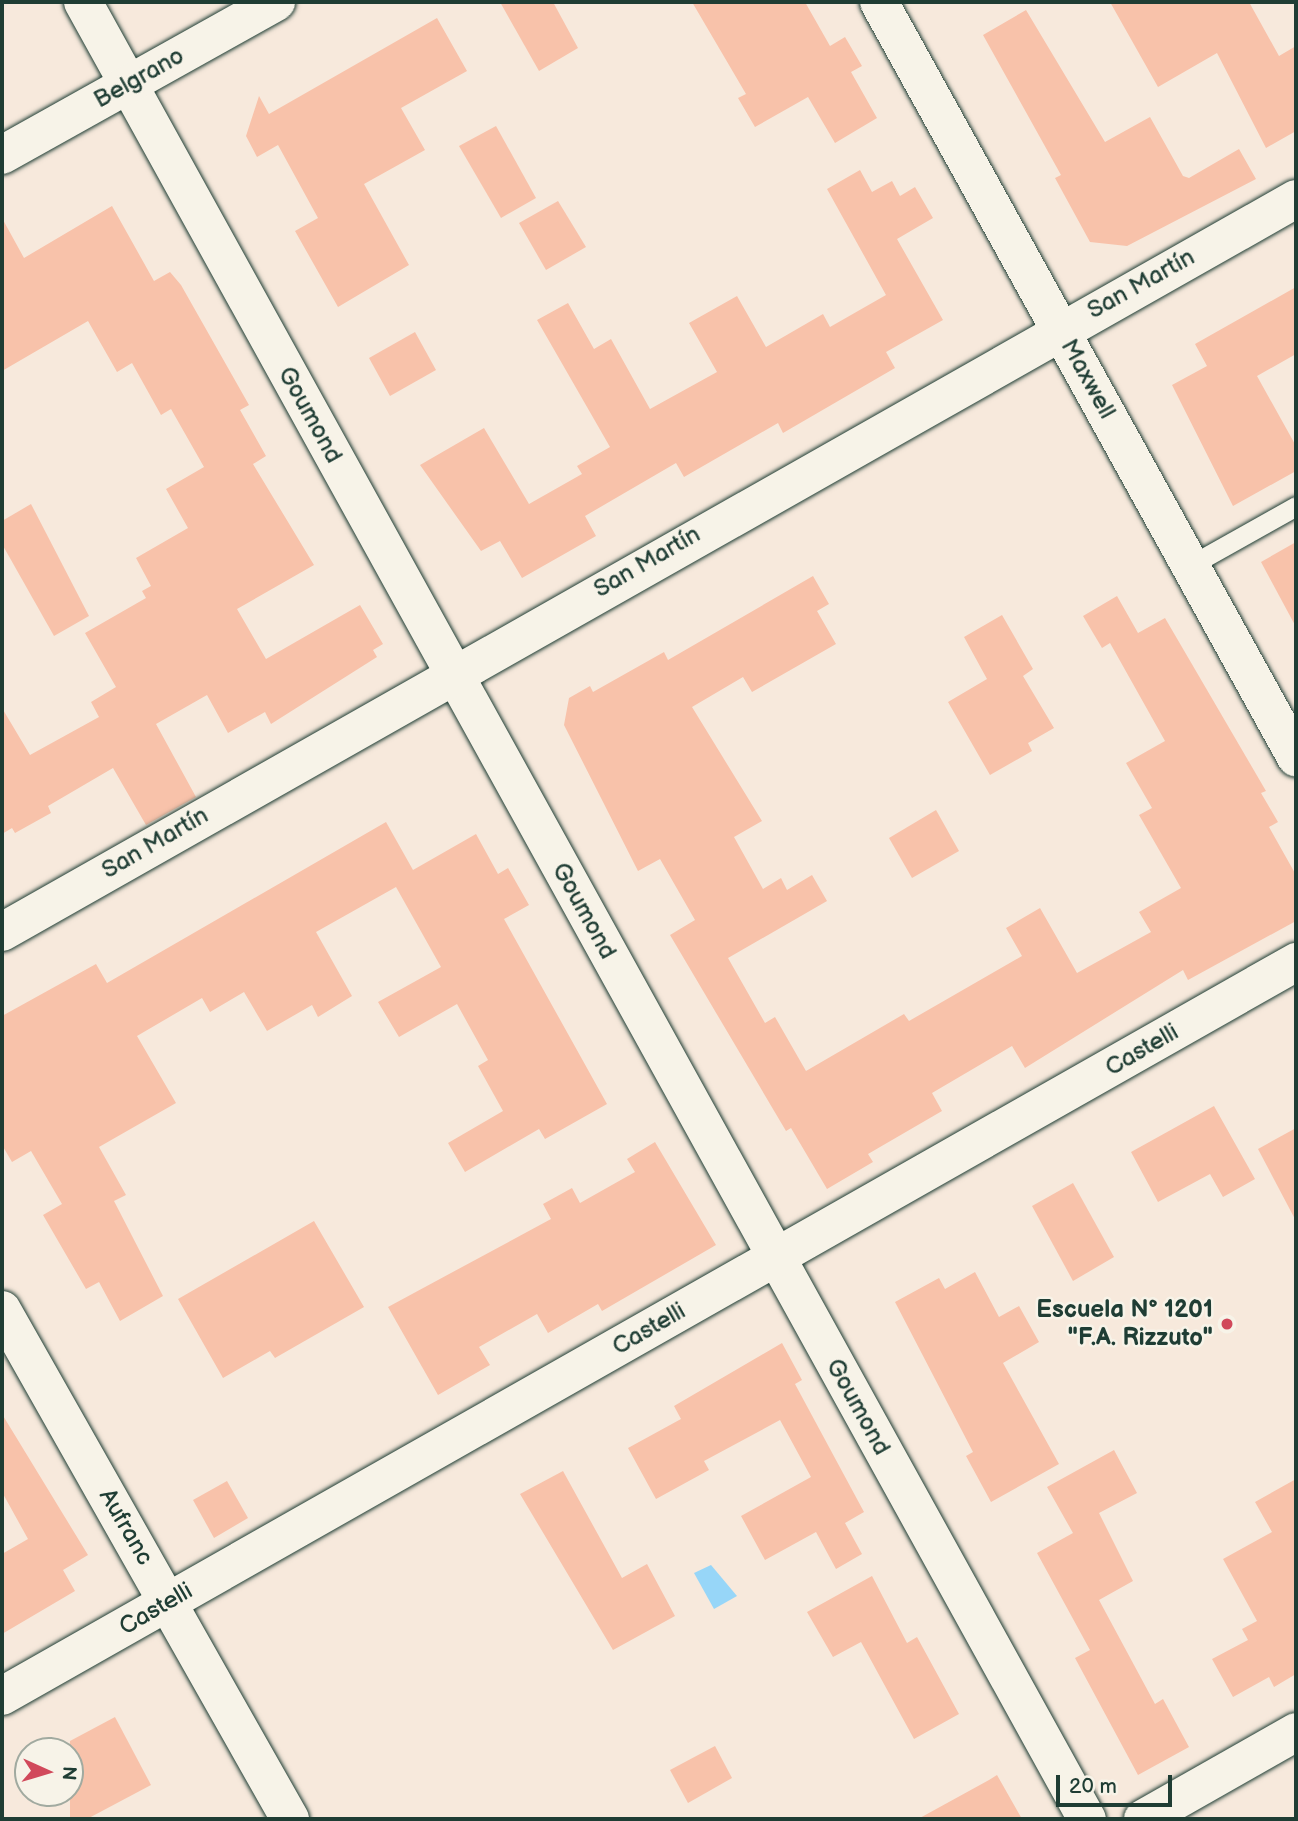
<!DOCTYPE html>
<html>
<head>
<meta charset="utf-8">
<style>
	body { margin:0 }
	#map { position:relative; width:1298px; height:1821px; overflow:hidden; background:#f7e9dc; font-family:"Balsamiq Sans",sans-serif }
	div>[style] { position:absolute }
	.water>* { inset:0; background:#97d6f8 }
	.building>* { inset:0; background:#f8c2aa }
	.roads { filter:drop-shadow(0 0 2px #1f3d34) drop-shadow(0 0 2px #1f3d34) }
	.lane>* { height:19px; margin:-9.5px; padding:0 9.5px; transform-origin:9.5px; border-radius:9.5px; background:#f7f3e8 }
	.street>* { height:38px; margin:-19px; padding:0 19px; transform-origin:19px; border-radius:19px; background:#f7f3e8 }
	.dots>* { width:19px; height:19px; translate:-50% -50%; box-sizing:border-box; border:4px solid #f7f3e8; border-radius:50% }
	span { translate:-50% -50%; white-space:nowrap; text-align:center; line-height:1.15; -webkit-text-stroke:5px #f7f3e8; paint-order:stroke }
	.street-label { font-size:24px; color:#1f3d34 }
	.poi-label { font-size:24px; color:#1f3d34; font-weight:700 }
	.right { translate:-100% -50%; text-align:right }
	.frame { position:absolute; inset:0; border:4px solid #1f3d34; pointer-events:none }
	.north { position:absolute; left:14px; top:1737px; width:70px; height:70px; box-sizing:border-box; background:#f7f3e8; border:2px solid #a1aaa0; border-radius:50%; rotate:94deg; font-size:19px; font-weight:700; line-height:28px; text-align:center; color:#1f3d34 }
	.north::after { content:''; display:block; margin:auto; width:24px; height:32px; background:#d1495b; clip-path:polygon(50% 0,100% 100%,50% 72%,0 100%) }
	.scale { position:absolute; left:1056px; top:1775px; width:116px; height:32px; box-sizing:border-box; border:4px solid #1f3d34; border-top:0; padding-left:9px; font-size:21px; line-height:24px; white-space:nowrap; color:#1f3d34; -webkit-text-stroke:5px #f7f3e8; paint-order:stroke }
</style>
</head>
<body>
<div id="map">
	<div class="water">
		<i style="clip-path:polygon(711px 1565px,737px 1596px,714px 1609px,694px 1573px)"></i>
	</div>
	<div class="building">
		<i style="clip-path:polygon(500px 2px,553px 2px,578px 48px,539px 71px)"></i>
		<i style="clip-path:polygon(692px 2px,805px 2px,830px 46px,845px 37px,862px 66px,851px 72px,877px 118px,835px 143px,808px 97px,755px 127px,738px 98px,746px 94px)"></i>
		<i style="clip-path:polygon(1110px 2px,1249px 2px,1279px 56px,1296px 46px,1296px 131px,1266px 148px,1217px 53px,1158px 87px)"></i>
		<i style="clip-path:polygon(1026px 10px,1105px 142px,1150px 117px,1183px 176px,1189px 178px,1239px 149px,1256px 179px,1127px 246px,1090px 242px,1055px 178px,1061px 175px,983px 35px)"></i>
		<i style="clip-path:polygon(437px 18px,467px 71px,401px 108px,425px 150px,364px 184px,409px 265px,338px 307px,295px 231px,318px 218px,278px 145px,257px 157px,246px 136px,259px 96px,269px 114px)"></i>
		<i style="clip-path:polygon(496px 126px,536px 198px,501px 218px,459px 146px)"></i>
		<i style="clip-path:polygon(860px 170px,872px 192px,892px 181px,900px 196px,915px 187px,933px 218px,897px 239px,943px 320px,886px 352px,895px 368px,783px 433px,778px 423px,684px 477px,676px 463px,585px 516px,596px 536px,522px 578px,500px 541px,481px 551px,420px 465px,484px 428px,529px 504px,582px 474px,577px 466px,610px 447px,537px 320px,568px 303px,594px 349px,611px 339px,650px 409px,717px 372px,689px 323px,737px 296px,766px 347px,823px 314px,830px 327px,886px 295px,827px 189px)"></i>
		<i style="clip-path:polygon(558px 201px,586px 247px,546px 270px,519px 223px)"></i>
		<i style="clip-path:polygon(112px 206px,154px 281px,170px 272px,181px 285px,249px 405px,240px 410px,266px 456px,253px 464px,314px 565px,237px 609px,266px 659px,360px 605px,383px 644px,373px 650px,377px 657px,271px 724px,265px 712px,228px 733px,207px 695px,156px 724px,196px 797px,146px 825px,113px 768px,48px 806px,51px 813px,15px 833px,12px 828px,2px 834px,2px 708px,30px 755px,99px 717px,91px 702px,116px 687px,85px 633px,146px 598px,142px 591px,151px 586px,136px 558px,188px 528px,166px 489px,204px 467px,171px 409px,161px 415px,132px 363px,117px 372px,88px 321px,2px 371px,2px 218px,24px 258px)"></i>
		<i style="clip-path:polygon(1296px 287px,1296px 354px,1257px 376px,1296px 446px,1296px 471px,1233px 506px,1172px 385px,1207px 366px,1195px 344px)"></i>
		<i style="clip-path:polygon(415px 332px,436px 370px,390px 396px,369px 358px)"></i>
		<i style="clip-path:polygon(31px 504px,89px 616px,54px 636px,2px 544px,2px 521px)"></i>
		<i style="clip-path:polygon(1296px 542px,1296px 627px,1261px 562px)"></i>
		<i style="clip-path:polygon(813px 576px,829px 604px,817px 611px,836px 644px,752px 692px,743px 677px,692px 707px,762px 821px,734px 837px,763px 889px,781px 878px,787px 890px,812px 875px,827px 901px,728px 958px,765px 1023px,775px 1017px,806px 1071px,904px 1014px,909px 1021px,1022px 956px,1006px 928px,1040px 908px,1077px 973px,1151px 932px,1139px 912px,1181px 888px,1139px 815px,1152px 808px,1126px 763px,1165px 741px,1110px 643px,1102px 648px,1083px 616px,1117px 596px,1138px 633px,1165px 618px,1266px 791px,1261px 793px,1278px 822px,1269px 827px,1296px 875px,1296px 921px,1188px 980px,1183px 970px,1025px 1068px,1012px 1046px,932px 1093px,942px 1111px,868px 1154px,873px 1162px,827px 1189px,791px 1128px,786px 1131px,670px 935px,695px 920px,660px 859px,638px 871px,564px 725px,569px 698px,590px 686px,593px 692px,664px 652px,668px 660px)"></i>
		<i style="clip-path:polygon(1002px 615px,1033px 669px,1023px 676px,1054px 728px,1028px 743px,1032px 751px,990px 775px,948px 702px,987px 679px,964px 637px)"></i>
		<i style="clip-path:polygon(936px 810px,959px 851px,912px 878px,889px 838px)"></i>
		<i style="clip-path:polygon(386px 822px,413px 870px,476px 834px,498px 874px,508px 868px,529px 905px,504px 919px,607px 1104px,545px 1139px,539px 1129px,465px 1172px,448px 1143px,503px 1111px,478px 1066px,488px 1060px,457px 1004px,399px 1037px,378px 1002px,441px 967px,396px 887px,316px 932px,352px 996px,318px 1017px,312px 1005px,267px 1031px,244px 992px,210px 1012px,202px 998px,137px 1036px,176px 1103px,99px 1147px,126px 1195px,114px 1201px,163px 1296px,120px 1321px,99px 1282px,86px 1289px,43px 1215px,62px 1204px,31px 1151px,12px 1162px,2px 1145px,2px 1016px,96px 964px,107px 983px)"></i>
		<i style="clip-path:polygon(1214px 1106px,1255px 1179px,1223px 1197px,1210px 1174px,1158px 1202px,1131px 1152px)"></i>
		<i style="clip-path:polygon(1296px 1128px,1296px 1221px,1258px 1149px)"></i>
		<i style="clip-path:polygon(655px 1142px,716px 1245px,602px 1311px,598px 1304px,548px 1333px,537px 1314px,479px 1347px,490px 1365px,438px 1395px,388px 1307px,551px 1219px,543px 1204px,572px 1188px,580px 1203px,635px 1172px,627px 1159px)"></i>
		<i style="clip-path:polygon(1073px 1183px,1114px 1257px,1073px 1281px,1032px 1206px)"></i>
		<i style="clip-path:polygon(314px 1221px,364px 1307px,275px 1358px,270px 1351px,223px 1378px,178px 1299px)"></i>
		<i style="clip-path:polygon(975px 1272px,999px 1317px,1019px 1306px,1039px 1342px,1003px 1363px,1059px 1464px,991px 1502px,966px 1456px,973px 1452px,895px 1302px,939px 1278px,945px 1289px)"></i>
		<i style="clip-path:polygon(782px 1343px,802px 1380px,795px 1384px,864px 1512px,845px 1523px,862px 1554px,836px 1569px,816px 1532px,765px 1560px,741px 1516px,811px 1477px,780px 1420px,704px 1461px,709px 1470px,656px 1499px,628px 1448px,681px 1419px,674px 1406px)"></i>
		<i style="clip-path:polygon(2px 1414px,88px 1555px,63px 1570px,75px 1591px,2px 1634px,2px 1554px,28px 1539px,2px 1492px)"></i>
		<i style="clip-path:polygon(1114px 1450px,1137px 1493px,1099px 1513px,1133px 1581px,1099px 1600px,1155px 1704px,1163px 1699px,1189px 1747px,1138px 1775px,1075px 1658px,1090px 1650px,1037px 1553px,1073px 1533px,1047px 1487px)"></i>
		<i style="clip-path:polygon(563px 1471px,622px 1578px,647px 1564px,675px 1616px,613px 1650px,520px 1494px)"></i>
		<i style="clip-path:polygon(1296px 1479px,1296px 1674px,1274px 1687px,1269px 1677px,1233px 1697px,1212px 1659px,1248px 1640px,1242px 1629px,1257px 1621px,1223px 1559px,1272px 1532px,1255px 1502px)"></i>
		<i style="clip-path:polygon(227px 1481px,248px 1518px,214px 1538px,193px 1500px)"></i>
		<i style="clip-path:polygon(872px 1576px,907px 1643px,917px 1637px,959px 1714px,914px 1739px,861px 1642px,833px 1657px,807px 1612px)"></i>
		<i style="clip-path:polygon(115px 1717px,151px 1785px,87px 1819px,70px 1819px,70px 1741px)"></i>
		<i style="clip-path:polygon(715px 1746px,732px 1778px,688px 1803px,670px 1770px)"></i>
		<i style="clip-path:polygon(997px 1775px,1022px 1819px,918px 1819px,989px 1780px)"></i>
	</div>
	<div class="roads">
		<div class="lane">
			<i style="left:1191px;top:565px;width:120px;rotate:-29.3deg"></i>
		</div>
		<div class="street">
			<i style="left:83px;top:2px;width:2076px;rotate:61.08deg"></i>
			<i style="left:879px;top:2px;width:863px;rotate:61.09deg"></i>
			<i style="left:2px;top:155px;width:314px;rotate:-29.2deg"></i>
			<i style="left:2px;top:932px;width:1487px;rotate:-29.53deg"></i>
			<i style="left:2px;top:1310px;width:585px;rotate:60.5deg"></i>
			<i style="left:2px;top:1696px;width:1488px;rotate:-29.56deg"></i>
			<i style="left:1143px;top:1819px;width:176px;rotate:-29.6deg"></i>
		</div>
	</div>
	<div class="dots">
		<i style="left:1227px;top:1324px;background:#d1495b"></i>
	</div>
	<div class="street-label">
		<span style="left:139px;top:78px;rotate:-29deg">Belgrano</span>
		<span style="left:1141px;top:284px;rotate:-29deg">San Martín</span>
		<span style="left:1088px;top:379px;rotate:61deg">Maxwell</span>
		<span style="left:310px;top:415px;rotate:61deg">Goumond</span>
		<span style="left:647px;top:562px;rotate:-30deg">San Martín</span>
		<span style="left:155px;top:843px;rotate:-30deg">San Martín</span>
		<span style="left:584px;top:911px;rotate:61deg">Goumond</span>
		<span style="left:1142px;top:1050px;rotate:-30deg">Castelli</span>
		<span style="left:649px;top:1329px;rotate:-30deg">Castelli</span>
		<span style="left:858px;top:1407px;rotate:61deg">Goumond</span>
		<span style="left:126px;top:1527px;rotate:60deg">Aufranc</span>
		<span style="left:156px;top:1609px;rotate:-30deg">Castelli</span>
	</div>
	<div class="poi-label">
		<span class="right" style="left:1213px;top:1324px">Escuela N° 1201<br>"F.A. Rizzuto"</span>
	</div>
	<div class="frame"></div>
	<div class="north">N</div>
	<div class="scale">20 m</div>
</div>
</body>
</html>
